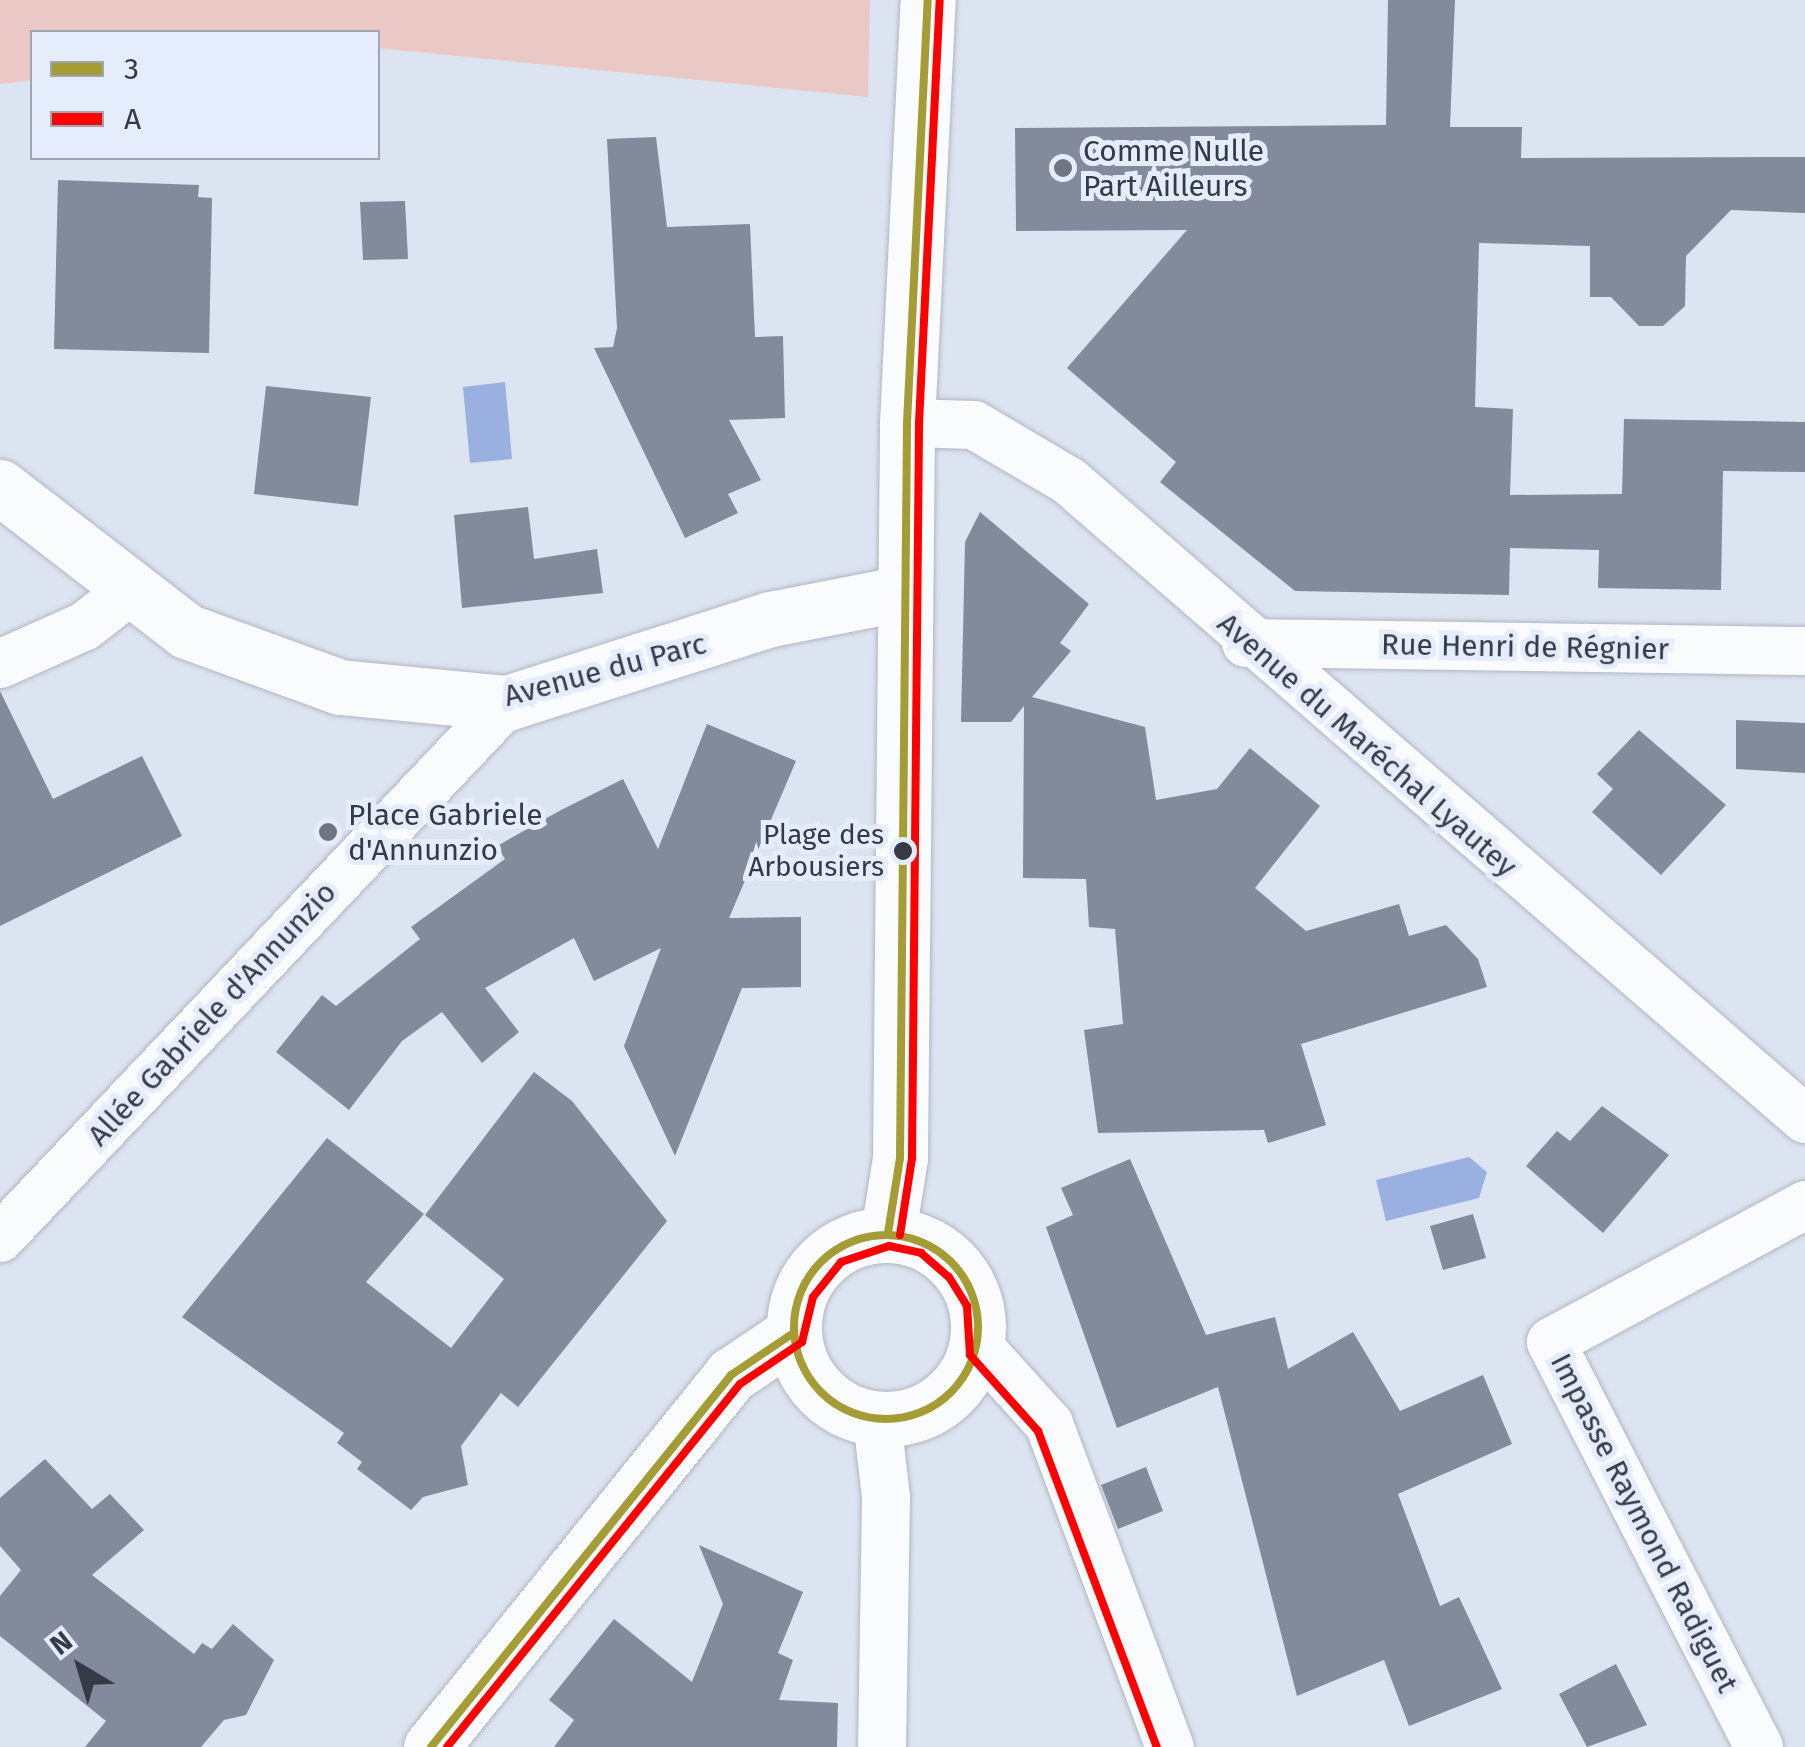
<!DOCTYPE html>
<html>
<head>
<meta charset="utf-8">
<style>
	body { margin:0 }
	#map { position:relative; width:1805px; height:1747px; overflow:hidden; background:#dce3f1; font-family:"Fira Sans",sans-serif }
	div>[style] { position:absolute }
	.green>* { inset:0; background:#eac8c6 }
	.water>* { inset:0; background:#9ab0e0 }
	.building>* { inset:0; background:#828a9b }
	.roads { filter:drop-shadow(0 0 2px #b1b6c1) drop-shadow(0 0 2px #b1b6c1) }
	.minor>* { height:48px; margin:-24px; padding:0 24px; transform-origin:24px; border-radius:24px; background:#fafbfd }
	.secondary>* { height:55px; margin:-27.5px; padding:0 27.5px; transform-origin:27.5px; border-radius:27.5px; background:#fafbfd }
	.secondary>.ring { margin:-27.5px; padding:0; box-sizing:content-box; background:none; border:55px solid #fafbfd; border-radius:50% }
	.bus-1>* { height:8px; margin:-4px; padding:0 4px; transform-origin:4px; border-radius:4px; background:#a49c35 }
	.bus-1>.ring { margin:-4px; padding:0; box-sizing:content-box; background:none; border:8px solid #a49c35; border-radius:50% }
	.bus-2>* { height:8px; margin:-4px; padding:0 4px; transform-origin:4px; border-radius:4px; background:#f00 }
	.dots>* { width:28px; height:28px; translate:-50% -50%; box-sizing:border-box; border:5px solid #e5edfc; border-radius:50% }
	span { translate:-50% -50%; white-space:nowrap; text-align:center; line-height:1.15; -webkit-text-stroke:10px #e5edfc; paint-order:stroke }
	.bus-label { font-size:28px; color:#353a44 }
	.right { translate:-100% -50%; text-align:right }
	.poi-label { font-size:30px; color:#353a44 }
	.left { translate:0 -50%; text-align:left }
	.street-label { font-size:30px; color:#353a44 }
	.legend { position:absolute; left:30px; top:30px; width:350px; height:130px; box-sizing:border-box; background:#e5edfc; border:2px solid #9fa5b2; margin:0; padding:12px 18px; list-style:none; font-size:30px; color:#353a44 }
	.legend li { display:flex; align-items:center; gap:20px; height:50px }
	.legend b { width:50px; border:2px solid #9fa5b2 }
	.north { position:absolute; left:30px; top:1617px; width:100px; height:100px; -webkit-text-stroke:8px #e5edfc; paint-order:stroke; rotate:322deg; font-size:28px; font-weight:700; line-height:40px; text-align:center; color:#353a44 }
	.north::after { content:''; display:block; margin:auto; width:35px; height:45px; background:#353a44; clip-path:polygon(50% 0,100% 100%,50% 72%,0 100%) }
</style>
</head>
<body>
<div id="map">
	<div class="green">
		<i style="clip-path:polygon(0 0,870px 0,868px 97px,378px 48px,378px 32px,32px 32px,32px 80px,0 84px)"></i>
	</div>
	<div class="water">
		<i style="clip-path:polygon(505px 382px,512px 459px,470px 463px,463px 387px)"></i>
		<i style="clip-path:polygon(1469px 1157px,1487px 1172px,1479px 1198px,1386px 1221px,1376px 1180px)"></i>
	</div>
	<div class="building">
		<i style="clip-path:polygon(1388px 0,1455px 0,1450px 127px,1522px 127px,1521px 158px,1805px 157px,1805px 213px,1731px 210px,1686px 256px,1685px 306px,1663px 326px,1639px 326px,1611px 297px,1590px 297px,1590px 246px,1479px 243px,1475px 407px,1513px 409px,1510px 495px,1622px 494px,1624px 419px,1805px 422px,1805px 472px,1723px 471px,1721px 590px,1598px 588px,1599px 550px,1510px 548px,1509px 595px,1295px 591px,1160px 482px,1176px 462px,1067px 368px,1187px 230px,1016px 231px,1015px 128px,1386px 125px)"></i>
		<i style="clip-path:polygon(656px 137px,667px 227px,750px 224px,755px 337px,783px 336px,785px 418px,729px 420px,761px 480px,728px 494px,738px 513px,685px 538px,594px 348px,613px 347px,617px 328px,607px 139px)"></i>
		<i style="clip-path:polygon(58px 180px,199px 185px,198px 197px,212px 198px,209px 353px,54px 349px)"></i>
		<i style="clip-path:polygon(405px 201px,408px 259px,363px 260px,360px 202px)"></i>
		<i style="clip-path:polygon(266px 386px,371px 397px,358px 506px,254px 494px)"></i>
		<i style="clip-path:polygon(528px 507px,534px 559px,597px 549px,603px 593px,462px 608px,454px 515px)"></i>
		<i style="clip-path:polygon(980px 512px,1089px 604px,1060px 643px,1071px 651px,1032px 697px,1145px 727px,1156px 800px,1217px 789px,1250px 748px,1320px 806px,1255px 888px,1306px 931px,1399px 904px,1409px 936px,1446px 925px,1478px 959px,1487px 987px,1301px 1044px,1326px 1125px,1268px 1143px,1264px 1130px,1098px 1133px,1084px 1030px,1123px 1024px,1115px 929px,1089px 927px,1086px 879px,1023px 878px,1024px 706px,1011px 722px,961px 722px,965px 542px)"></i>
		<i style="clip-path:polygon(0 691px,53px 799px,142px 756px,182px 836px,0 926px)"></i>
		<i style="clip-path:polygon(1736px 720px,1805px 723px,1805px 773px,1736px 769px)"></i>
		<i style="clip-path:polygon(707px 724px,796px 761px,729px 918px,801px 917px,801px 987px,742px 988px,675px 1156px,624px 1046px,661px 948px,594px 981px,574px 938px,485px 988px,519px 1032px,482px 1063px,442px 1012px,402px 1041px,349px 1110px,276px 1052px,322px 995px,336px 1006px,420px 939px,411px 927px,505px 859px,497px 846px,561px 810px,623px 779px,658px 849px)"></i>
		<i style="clip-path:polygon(1639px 730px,1726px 805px,1661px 875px,1592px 812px,1613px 789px,1597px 774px)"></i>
		<i style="clip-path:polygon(534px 1072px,572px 1101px,667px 1221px,518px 1407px,501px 1393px,461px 1446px,468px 1485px,423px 1497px,411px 1510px,357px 1469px,362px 1462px,337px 1443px,344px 1433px,182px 1317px,327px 1138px,424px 1214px,366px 1282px,451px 1348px,504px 1279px,425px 1215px)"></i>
		<i style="clip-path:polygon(1602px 1106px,1669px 1155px,1603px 1233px,1526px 1166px,1557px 1131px,1570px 1141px)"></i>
		<i style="clip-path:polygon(1130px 1159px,1206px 1335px,1275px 1317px,1288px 1369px,1353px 1332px,1400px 1411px,1483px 1375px,1512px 1444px,1398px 1494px,1440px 1606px,1459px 1597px,1502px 1689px,1409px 1726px,1384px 1660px,1297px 1696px,1218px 1387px,1117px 1428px,1046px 1227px,1073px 1215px,1061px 1188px)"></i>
		<i style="clip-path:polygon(1473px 1214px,1486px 1258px,1443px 1270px,1430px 1226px)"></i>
		<i style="clip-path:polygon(45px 1459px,92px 1509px,110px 1494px,144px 1530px,92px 1575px,194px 1654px,202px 1643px,212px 1649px,233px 1624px,274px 1660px,246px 1715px,224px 1720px,201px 1747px,85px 1747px,106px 1721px,0 1636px,0 1596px,21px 1570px,0 1546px,0 1498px)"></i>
		<i style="clip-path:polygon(1146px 1467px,1163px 1511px,1118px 1529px,1101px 1485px)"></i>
		<i style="clip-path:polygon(699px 1545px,803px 1592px,778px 1653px,793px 1660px,779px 1700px,838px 1703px,837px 1747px,554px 1747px,574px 1720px,549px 1700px,614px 1619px,692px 1682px,723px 1604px)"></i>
		<i style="clip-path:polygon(1616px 1664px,1647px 1725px,1587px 1747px,1559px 1694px)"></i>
	</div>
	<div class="roads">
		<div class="minor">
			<i style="left:907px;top:423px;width:67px;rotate:1.7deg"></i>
			<i style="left:974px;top:425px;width:110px;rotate:30.5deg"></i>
			<i style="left:1069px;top:481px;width:974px;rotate:40.92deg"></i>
			<i style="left:1246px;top:643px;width:559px;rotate:0.82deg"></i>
			<i style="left:0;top:664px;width:93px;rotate:-24.1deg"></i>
			<i style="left:85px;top:626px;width:58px;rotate:-38deg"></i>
			<i style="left:0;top:1238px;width:737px;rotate:-46.54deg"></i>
			<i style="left:981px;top:1349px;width:101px;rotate:47.8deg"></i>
			<i style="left:1049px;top:1424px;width:345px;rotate:69.5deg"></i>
			<i style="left:877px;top:1420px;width:78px;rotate:83.3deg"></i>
			<i style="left:886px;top:1497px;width:250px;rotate:90.9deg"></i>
			<i style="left:1759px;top:1747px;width:455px;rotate:-117.2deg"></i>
			<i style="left:1551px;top:1342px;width:289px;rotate:-28.3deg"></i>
		</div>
		<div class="secondary">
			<i style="left:0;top:487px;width:235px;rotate:37.7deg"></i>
			<i style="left:186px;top:631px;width:164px;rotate:20deg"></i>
			<i style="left:340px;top:687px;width:168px;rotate:5.5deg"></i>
			<i style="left:507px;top:703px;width:277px;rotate:-17.7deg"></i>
			<i style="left:771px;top:619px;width:136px;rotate:-11.1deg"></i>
			<i style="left:888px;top:1233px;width:76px;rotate:-80.9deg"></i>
			<i style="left:900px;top:1158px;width:735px;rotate:-89.45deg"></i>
			<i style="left:907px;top:423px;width:424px;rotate:-87.2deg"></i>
			<i class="ring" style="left:794px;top:1235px;width:129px;height:129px"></i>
			<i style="left:431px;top:1747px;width:478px;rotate:-51.1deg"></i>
			<i style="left:731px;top:1375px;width:73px;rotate:-33.9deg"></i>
		</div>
	</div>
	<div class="bus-1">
		<i style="left:888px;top:1233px;width:76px;rotate:-80.9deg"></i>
		<i style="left:900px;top:1158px;width:735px;rotate:-89.45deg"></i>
		<i style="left:907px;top:423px;width:424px;rotate:-87.2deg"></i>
		<i class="ring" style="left:794px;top:1235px;width:176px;height:176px"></i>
		<i style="left:431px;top:1747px;width:478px;rotate:-51.1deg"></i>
		<i style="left:731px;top:1375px;width:73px;rotate:-33.9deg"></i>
	</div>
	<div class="bus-2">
		<i style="left:900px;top:1235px;width:78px;rotate:-81.1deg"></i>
		<i style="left:912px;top:1158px;width:735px;rotate:-89.45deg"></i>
		<i style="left:919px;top:423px;width:423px;rotate:-87.2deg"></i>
		<i style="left:447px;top:1747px;width:466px;rotate:-51.1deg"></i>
		<i style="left:740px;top:1384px;width:75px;rotate:-34.1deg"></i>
		<i style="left:802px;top:1342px;width:46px;rotate:-76.3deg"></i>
		<i style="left:813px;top:1297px;width:45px;rotate:-51.3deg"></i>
		<i style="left:841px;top:1262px;width:51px;rotate:-18.4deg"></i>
		<i style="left:889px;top:1246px;width:33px;rotate:12deg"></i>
		<i style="left:921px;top:1253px;width:37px;rotate:41deg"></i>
		<i style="left:949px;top:1277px;width:34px;rotate:58deg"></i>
		<i style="left:967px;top:1306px;width:49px;rotate:86.5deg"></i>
		<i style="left:970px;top:1355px;width:102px;rotate:48.2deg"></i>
		<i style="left:1038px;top:1431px;width:338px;rotate:69.4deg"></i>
	</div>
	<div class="dots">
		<i style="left:1063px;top:168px;background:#6f7581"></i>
		<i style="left:328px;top:832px;background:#6f7581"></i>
		<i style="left:903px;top:851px;background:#353a44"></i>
	</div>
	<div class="bus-label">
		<span class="right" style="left:884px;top:851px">Plage des<br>Arbousiers</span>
	</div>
	<div class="poi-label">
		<span class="left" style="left:1083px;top:168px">Comme Nulle<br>Part Ailleurs</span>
		<span class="left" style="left:348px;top:832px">Place Gabriele<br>d'Annunzio</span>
	</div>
	<div class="street-label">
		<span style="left:1525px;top:647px;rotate:1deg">Rue Henri de Régnier</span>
		<span style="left:605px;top:670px;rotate:-15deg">Avenue du Parc</span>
		<span style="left:1367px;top:745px;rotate:41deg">Avenue du Maréchal Lyautey</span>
		<span style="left:212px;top:1014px;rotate:-47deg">Allée Gabriele d'Annunzio</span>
		<span style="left:1644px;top:1523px;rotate:63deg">Impasse Raymond Radiguet</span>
	</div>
	<ul class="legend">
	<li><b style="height:12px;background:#a49c35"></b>3</li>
	<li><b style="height:12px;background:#f00"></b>A</li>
	</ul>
	<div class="north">N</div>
</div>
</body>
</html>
